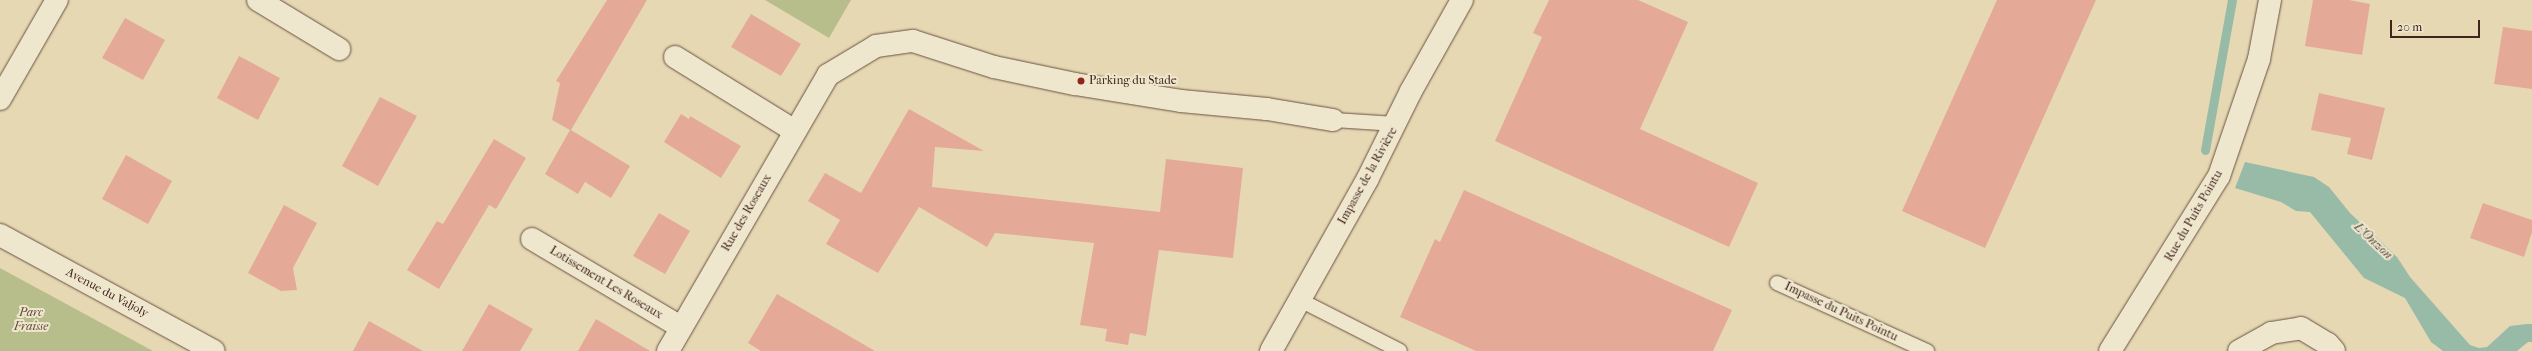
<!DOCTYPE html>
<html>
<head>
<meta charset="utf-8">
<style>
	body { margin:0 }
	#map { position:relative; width:2532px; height:351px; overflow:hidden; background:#e7d8b4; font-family:"IM FELL French Canon",serif }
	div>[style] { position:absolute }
	.green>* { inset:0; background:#b8be8b }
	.water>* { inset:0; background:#98bba7 }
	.stream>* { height:9px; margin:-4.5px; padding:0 4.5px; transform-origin:4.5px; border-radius:4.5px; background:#98bba7 }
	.building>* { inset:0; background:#e4aa97 }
	.roads { filter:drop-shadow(0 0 1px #695241) drop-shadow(0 0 1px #695241) }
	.lane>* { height:14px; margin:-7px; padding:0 7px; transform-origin:7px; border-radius:7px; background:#efe6ce }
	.street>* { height:22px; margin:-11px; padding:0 11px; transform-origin:11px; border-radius:11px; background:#efe6ce }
	.secondary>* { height:22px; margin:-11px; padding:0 11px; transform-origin:11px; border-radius:11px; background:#efe6ce }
	.dots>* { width:11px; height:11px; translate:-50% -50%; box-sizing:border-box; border:2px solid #efe6ce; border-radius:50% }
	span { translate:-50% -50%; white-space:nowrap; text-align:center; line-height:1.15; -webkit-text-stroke:4px #efe6ce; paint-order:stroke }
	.poi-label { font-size:12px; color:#3f251b }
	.left { translate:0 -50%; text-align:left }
	.street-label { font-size:12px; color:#3f251b }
	.park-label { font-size:12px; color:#5d4b37; font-style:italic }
	.water-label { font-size:13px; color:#554a3e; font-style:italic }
	.scale { position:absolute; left:2390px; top:20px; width:90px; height:18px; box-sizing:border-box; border:2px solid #3f251b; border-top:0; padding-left:5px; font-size:12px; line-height:14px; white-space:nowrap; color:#3f251b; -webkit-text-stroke:3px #efe6ce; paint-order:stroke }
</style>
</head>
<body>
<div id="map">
	<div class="green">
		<i style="clip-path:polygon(765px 0,851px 0,829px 38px)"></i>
		<i style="clip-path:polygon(0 268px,153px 351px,0 351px)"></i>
	</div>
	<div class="water">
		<i style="clip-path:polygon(2245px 162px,2314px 177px,2329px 187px,2350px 213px,2397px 257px,2410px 277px,2470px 345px,2479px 348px,2487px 347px,2510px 326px,2527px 324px,2532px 324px,2532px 342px,2528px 342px,2517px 351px,2443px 351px,2431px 342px,2405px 298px,2364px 278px,2310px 212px,2296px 211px,2281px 202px,2235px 188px)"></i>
	</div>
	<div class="stream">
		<i style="left:2205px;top:150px;width:152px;rotate:-79.8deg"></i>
	</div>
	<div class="building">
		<i style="clip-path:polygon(607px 0,647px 0,571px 130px,630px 166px,611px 198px,585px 182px,578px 194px,545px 174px,570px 130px,552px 120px,560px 83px,556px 81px)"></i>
		<i style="clip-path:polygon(1549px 0,1638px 0,1688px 22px,1640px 129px,1758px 183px,1729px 247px,1495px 141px,1542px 37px,1533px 33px)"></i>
		<i style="clip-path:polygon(1997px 0,2096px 0,1985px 248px,1902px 211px)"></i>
		<i style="clip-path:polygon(2313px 0,2349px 0,2370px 4px,2362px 55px,2305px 46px)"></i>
		<i style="clip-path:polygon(751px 14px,801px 44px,781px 76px,731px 47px)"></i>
		<i style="clip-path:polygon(125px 18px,165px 40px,143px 80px,102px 58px)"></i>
		<i style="clip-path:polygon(2503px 27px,2532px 31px,2532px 89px,2494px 84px)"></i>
		<i style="clip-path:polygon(239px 56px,280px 78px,258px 120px,217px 98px)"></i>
		<i style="clip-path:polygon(2319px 93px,2385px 108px,2372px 160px,2347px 154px,2351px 138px,2311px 130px)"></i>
		<i style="clip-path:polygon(380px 97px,417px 116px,378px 186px,342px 166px)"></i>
		<i style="clip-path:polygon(909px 109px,984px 151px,935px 147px,932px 187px,1160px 212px,1166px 159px,1243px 168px,1233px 258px,1159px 250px,1146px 336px,1130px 333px,1128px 345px,1105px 341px,1107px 329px,1080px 325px,1094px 243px,995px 233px,987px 247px,919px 207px,878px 273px,826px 244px,840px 220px,808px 201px,825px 173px,861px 193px)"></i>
		<i style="clip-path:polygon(681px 114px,689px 119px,690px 116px,741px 146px,721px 178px,664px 142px)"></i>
		<i style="clip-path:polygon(494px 139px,526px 158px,496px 209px,489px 205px,439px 289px,407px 270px,437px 221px,443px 224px)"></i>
		<i style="clip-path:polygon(126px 155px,172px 181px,148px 224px,102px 199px)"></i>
		<i style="clip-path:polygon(1464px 190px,1732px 310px,1713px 351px,1476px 351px,1400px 317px,1435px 239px,1440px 242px)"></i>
		<i style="clip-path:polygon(2483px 203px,2532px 220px,2532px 232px,2524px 257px,2470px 238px)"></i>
		<i style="clip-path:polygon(284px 205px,317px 223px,293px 268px,297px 290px,281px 291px,248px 273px)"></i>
		<i style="clip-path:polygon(659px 213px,690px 231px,665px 274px,633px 256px)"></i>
		<i style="clip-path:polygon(777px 294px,875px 351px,761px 351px,748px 343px)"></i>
		<i style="clip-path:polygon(489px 304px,533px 329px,520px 351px,462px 351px)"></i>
		<i style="clip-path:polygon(596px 319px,650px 351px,578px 351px)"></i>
		<i style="clip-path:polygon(369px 321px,423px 351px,353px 351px)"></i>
	</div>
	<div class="roads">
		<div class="lane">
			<i style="left:1333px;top:120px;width:64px;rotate:3.6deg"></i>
			<i style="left:1777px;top:283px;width:165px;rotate:24.4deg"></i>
			<i style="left:1300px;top:300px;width:112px;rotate:27deg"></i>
		</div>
		<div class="street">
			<i style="left:258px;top:0;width:95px;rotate:31.2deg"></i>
			<i style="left:675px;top:57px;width:141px;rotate:31.7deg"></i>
			<i style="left:0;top:99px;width:114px;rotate:-60.1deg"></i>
			<i style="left:532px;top:239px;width:173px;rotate:30.6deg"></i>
			<i style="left:668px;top:351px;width:319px;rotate:-59.9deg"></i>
			<i style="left:828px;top:75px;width:56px;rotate:-31.1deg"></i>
			<i style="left:876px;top:46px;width:37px;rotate:-8deg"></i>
			<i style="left:913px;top:41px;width:85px;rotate:17.8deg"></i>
			<i style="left:994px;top:67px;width:83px;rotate:11.9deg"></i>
			<i style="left:1075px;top:84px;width:107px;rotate:9.1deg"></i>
			<i style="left:1181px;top:101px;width:86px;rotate:5.3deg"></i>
			<i style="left:1267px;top:109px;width:67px;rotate:9.5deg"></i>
			<i style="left:1271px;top:351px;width:198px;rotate:-60.7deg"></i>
			<i style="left:1368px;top:178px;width:97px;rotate:-63.7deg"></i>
			<i style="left:1411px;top:91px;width:104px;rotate:-60.7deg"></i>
			<i style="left:2110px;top:351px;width:206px;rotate:-58.1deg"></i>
			<i style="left:2219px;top:176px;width:124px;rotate:-71.1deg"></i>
			<i style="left:2259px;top:59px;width:60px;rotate:-79.4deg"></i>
			<i style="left:2239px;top:351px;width:37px;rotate:-29deg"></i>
			<i style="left:2271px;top:333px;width:30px;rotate:-9deg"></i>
			<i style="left:2301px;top:328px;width:31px;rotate:31deg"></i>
			<i style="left:2328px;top:344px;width:9px;rotate:49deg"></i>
		</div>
		<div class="secondary">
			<i style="left:0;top:235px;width:243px;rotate:28.5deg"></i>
		</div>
	</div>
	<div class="dots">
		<i style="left:1081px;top:81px;background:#8f2418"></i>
	</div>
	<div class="poi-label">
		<span class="left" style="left:1089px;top:81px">Parking du Stade</span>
	</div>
	<div class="street-label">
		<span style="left:1368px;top:176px;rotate:-61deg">Impasse de la Rivière</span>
		<span style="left:747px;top:213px;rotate:-60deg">Rue des Roseaux</span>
		<span style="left:2194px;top:216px;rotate:-60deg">Rue du Puits Pointu</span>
		<span style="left:606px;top:283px;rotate:31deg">Lotissement Les Roseaux</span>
		<span style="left:107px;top:293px;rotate:28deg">Avenue du Valjoly</span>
		<span style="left:1841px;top:312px;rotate:25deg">Impasse du Puits Pointu</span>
	</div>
	<div class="park-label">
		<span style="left:31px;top:320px">Parc<br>Fraisse</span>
	</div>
	<div class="water-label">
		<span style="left:2373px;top:241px;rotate:43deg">L'Onzon</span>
	</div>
	<div class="scale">20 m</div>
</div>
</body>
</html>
